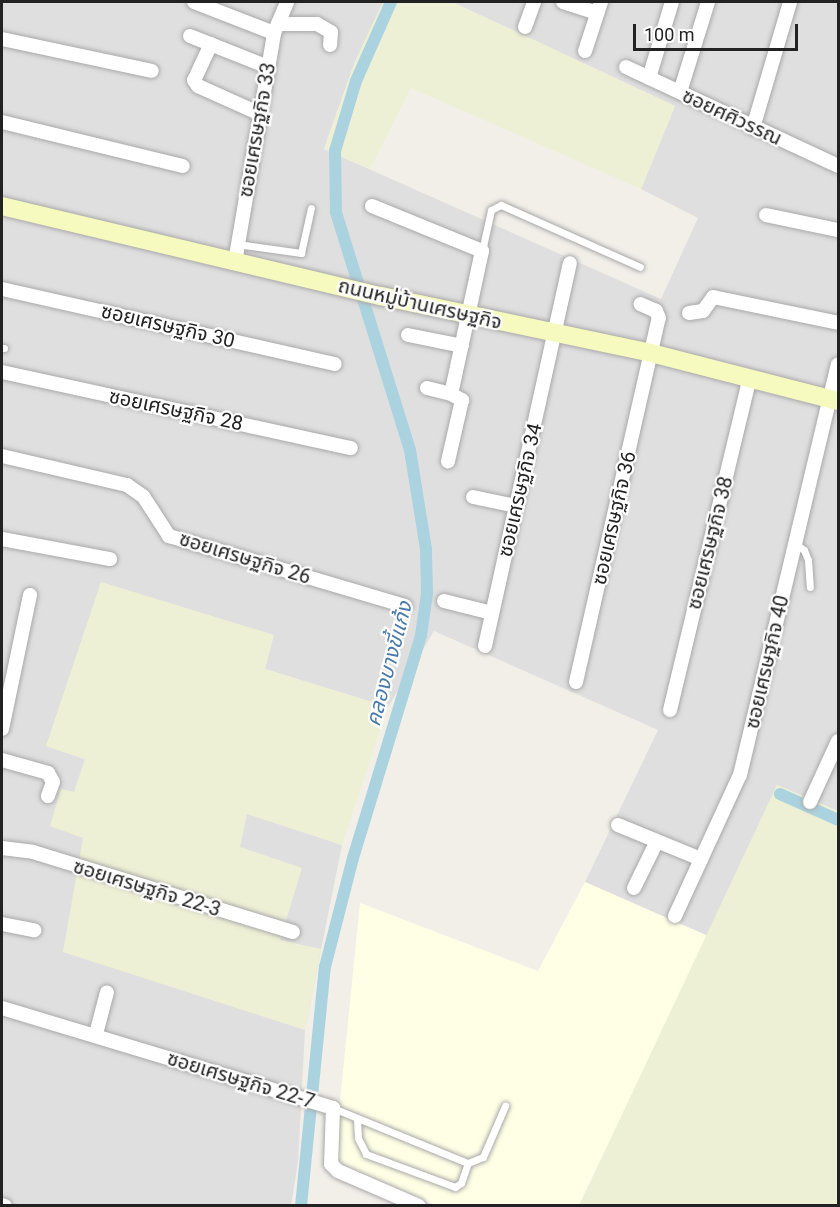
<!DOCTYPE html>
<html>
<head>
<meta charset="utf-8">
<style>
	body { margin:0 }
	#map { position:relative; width:840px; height:1207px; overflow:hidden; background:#f2efe9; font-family:Roboto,"Noto Sans Thai",sans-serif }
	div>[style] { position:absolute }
	.residential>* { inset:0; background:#e0dfdf }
	.education>* { inset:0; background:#ffffe5 }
	.farmland>* { inset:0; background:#eef0d5 }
	.canal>* { height:12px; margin:-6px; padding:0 6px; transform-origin:6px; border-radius:6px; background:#aad3df }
	.roads { filter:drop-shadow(0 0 2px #a9a9a9) drop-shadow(0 0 2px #a9a9a9) }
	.lane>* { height:7px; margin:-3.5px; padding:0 3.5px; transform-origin:3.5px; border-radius:3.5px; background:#fff }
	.street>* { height:14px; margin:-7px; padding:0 7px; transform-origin:7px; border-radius:7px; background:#fff }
	.secondary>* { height:18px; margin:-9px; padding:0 9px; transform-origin:9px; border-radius:9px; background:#f7fabf }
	span { translate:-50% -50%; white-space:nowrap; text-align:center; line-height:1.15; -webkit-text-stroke:4.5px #fff; paint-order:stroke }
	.street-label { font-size:20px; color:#222 }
	.water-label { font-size:21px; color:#4a7aab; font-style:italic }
	.frame { position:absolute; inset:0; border:3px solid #222; pointer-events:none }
	.scale { position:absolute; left:633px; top:24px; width:165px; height:27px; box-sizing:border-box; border:3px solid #222; border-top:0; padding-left:8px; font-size:18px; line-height:21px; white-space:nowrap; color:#222; -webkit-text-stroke:4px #fff; paint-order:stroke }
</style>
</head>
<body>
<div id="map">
	<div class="residential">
		<i style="clip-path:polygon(2px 2px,383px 2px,354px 64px,324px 149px,661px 299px,698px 218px,641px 189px,675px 106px,452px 2px,838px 2px,838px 811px,777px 785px,708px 936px,585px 882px,658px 730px,434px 631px,388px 707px,265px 669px,273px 635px,46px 746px,342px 845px,305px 1030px,298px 1162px,291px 1205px,2px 1206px)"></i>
	</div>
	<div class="education">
		<i style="clip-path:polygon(585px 882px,708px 936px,579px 1205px,435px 1205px,334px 1161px,360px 903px,538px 971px)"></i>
	</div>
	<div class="farmland">
		<i style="clip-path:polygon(383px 2px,452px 2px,675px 106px,641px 189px,411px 88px,370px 169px,324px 149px,354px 64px)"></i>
		<i style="clip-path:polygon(101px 582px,274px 635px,265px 669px,388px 707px,342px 845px,247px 814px,240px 847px,302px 868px,280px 940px,321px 949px,305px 1030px,63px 952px,83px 838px,50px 826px,61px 789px,74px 792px,85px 759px,46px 746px)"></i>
		<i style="clip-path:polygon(777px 785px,838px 811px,838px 1205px,579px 1206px)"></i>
	</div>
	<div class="canal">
		<i style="left:780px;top:794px;width:64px;rotate:24.1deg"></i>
		<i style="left:301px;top:1206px;width:240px;rotate:-84.3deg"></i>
		<i style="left:325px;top:967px;width:113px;rotate:-75.6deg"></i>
		<i style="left:353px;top:858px;width:233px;rotate:-73deg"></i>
		<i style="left:421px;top:635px;width:41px;rotate:-81.7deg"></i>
		<i style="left:427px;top:594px;width:45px;rotate:-91.3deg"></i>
		<i style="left:426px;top:549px;width:100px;rotate:-99.2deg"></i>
		<i style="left:410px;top:450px;width:249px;rotate:-107.3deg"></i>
		<i style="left:336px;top:212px;width:61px;rotate:-90.9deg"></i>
		<i style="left:335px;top:151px;width:73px;rotate:-73.3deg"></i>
		<i style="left:356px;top:81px;width:86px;rotate:-66.1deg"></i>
	</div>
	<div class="roads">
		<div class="lane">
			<i style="left:237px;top:244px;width:65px;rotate:8deg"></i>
			<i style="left:301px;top:253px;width:46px;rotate:-77.5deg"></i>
			<i style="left:482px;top:251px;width:42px;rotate:-77.6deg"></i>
			<i style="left:491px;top:210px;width:11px;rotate:-27deg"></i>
			<i style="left:501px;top:205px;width:152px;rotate:24deg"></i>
			<i style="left:2px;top:348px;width:2px"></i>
			<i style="left:796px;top:544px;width:10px;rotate:37deg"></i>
			<i style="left:804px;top:550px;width:11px;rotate:68deg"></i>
			<i style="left:808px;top:560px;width:27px;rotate:86deg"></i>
			<i style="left:333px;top:1108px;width:146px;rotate:22.2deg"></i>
			<i style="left:468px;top:1163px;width:16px;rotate:-22deg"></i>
			<i style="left:483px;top:1157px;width:56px;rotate:-66.7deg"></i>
			<i style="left:357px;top:1119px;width:19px;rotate:87deg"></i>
			<i style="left:358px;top:1138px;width:18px;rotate:63deg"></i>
			<i style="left:366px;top:1154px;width:95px;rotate:20.3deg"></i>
			<i style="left:455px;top:1187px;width:7px;rotate:-34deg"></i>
			<i style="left:461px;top:1183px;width:21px;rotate:-71deg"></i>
		</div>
		<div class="street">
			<i style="left:194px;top:2px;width:86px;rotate:21.2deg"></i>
			<i style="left:563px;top:2px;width:36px;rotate:18deg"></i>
			<i style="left:278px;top:24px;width:39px"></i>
			<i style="left:317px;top:24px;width:16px;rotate:30deg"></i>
			<i style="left:331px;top:32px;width:13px;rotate:94deg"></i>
			<i style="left:525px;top:27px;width:27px;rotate:-70deg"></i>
			<i style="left:190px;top:36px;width:84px;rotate:21.7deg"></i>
			<i style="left:2px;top:39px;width:153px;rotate:12deg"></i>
			<i style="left:211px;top:44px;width:40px;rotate:115deg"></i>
			<i style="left:194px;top:80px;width:7px;rotate:56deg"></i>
			<i style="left:198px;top:86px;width:68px;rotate:24.3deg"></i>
			<i style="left:585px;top:51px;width:52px;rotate:-71.9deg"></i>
			<i style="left:626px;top:67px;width:234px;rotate:25deg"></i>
			<i style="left:649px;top:78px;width:79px;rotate:-73.2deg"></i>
			<i style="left:680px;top:92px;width:94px;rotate:-72.7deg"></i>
			<i style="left:2px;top:122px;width:186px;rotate:13.7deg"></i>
			<i style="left:753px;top:128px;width:131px;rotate:-73.6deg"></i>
			<i style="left:372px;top:206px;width:119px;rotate:22.2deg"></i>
			<i style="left:482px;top:251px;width:146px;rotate:102.2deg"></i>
			<i style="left:451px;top:394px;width:13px;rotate:29deg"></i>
			<i style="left:462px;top:400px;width:63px;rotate:102.9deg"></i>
			<i style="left:766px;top:215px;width:74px;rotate:11.8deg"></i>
			<i style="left:235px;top:262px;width:232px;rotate:-80.3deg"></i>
			<i style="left:274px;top:33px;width:34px;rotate:-67deg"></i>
			<i style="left:2px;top:289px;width:341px;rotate:12.7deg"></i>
			<i style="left:689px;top:313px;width:14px;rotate:-8deg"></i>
			<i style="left:703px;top:311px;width:17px;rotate:-54deg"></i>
			<i style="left:713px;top:297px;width:128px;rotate:11.7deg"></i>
			<i style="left:408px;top:335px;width:55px;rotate:11.5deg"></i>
			<i style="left:2px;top:372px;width:357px;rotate:12.3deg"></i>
			<i style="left:427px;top:388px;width:25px;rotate:14deg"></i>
			<i style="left:2px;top:456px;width:128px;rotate:13.1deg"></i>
			<i style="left:127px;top:485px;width:19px;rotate:35deg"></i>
			<i style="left:143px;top:496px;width:48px;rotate:57deg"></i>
			<i style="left:169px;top:536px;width:246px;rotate:16.5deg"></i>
			<i style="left:473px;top:497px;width:44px;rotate:11.8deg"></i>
			<i style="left:2px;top:539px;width:110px;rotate:10.5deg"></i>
			<i style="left:444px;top:601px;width:49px;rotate:14deg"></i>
			<i style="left:485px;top:646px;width:392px;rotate:-77.5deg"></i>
			<i style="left:576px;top:682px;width:373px;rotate:-77.2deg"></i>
			<i style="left:659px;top:318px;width:8px;rotate:-113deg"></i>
			<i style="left:656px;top:311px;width:17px;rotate:-156deg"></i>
			<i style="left:670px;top:710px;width:342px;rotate:-76.5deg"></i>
			<i style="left:2px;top:729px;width:137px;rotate:-78.2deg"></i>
			<i style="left:2px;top:760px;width:48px;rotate:15.8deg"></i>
			<i style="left:48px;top:773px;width:10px;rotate:61deg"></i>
			<i style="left:53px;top:782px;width:15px;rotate:110deg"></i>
			<i style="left:810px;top:802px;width:67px;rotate:-65.3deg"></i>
			<i style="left:618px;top:825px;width:90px;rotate:22.3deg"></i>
			<i style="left:2px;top:848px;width:31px;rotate:7deg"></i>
			<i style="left:33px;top:852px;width:272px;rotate:17.1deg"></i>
			<i style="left:634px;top:888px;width:52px;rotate:-63.9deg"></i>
			<i style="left:675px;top:916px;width:155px;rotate:-65.3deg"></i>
			<i style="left:740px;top:775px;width:422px;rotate:-76.6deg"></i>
			<i style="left:2px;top:924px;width:33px;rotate:11deg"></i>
			<i style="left:2px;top:1008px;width:346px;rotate:16.8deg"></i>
			<i style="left:333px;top:1108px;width:56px;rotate:92deg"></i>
			<i style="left:331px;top:1164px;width:10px;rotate:45deg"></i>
			<i style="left:338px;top:1171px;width:88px;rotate:23.4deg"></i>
			<i style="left:96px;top:1034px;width:43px;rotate:-75.3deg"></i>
			<i style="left:2px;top:1205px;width:3px;rotate:18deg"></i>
		</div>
		<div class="secondary">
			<i style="left:2px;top:206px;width:390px;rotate:13.4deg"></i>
			<i style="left:381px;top:296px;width:276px;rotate:11.9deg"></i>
			<i style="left:651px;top:353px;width:193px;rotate:14.4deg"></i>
		</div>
	</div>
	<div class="street-label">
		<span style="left:732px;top:117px;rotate:25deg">ซอยศศิวรรณ</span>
		<span style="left:257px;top:130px;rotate:-80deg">ซอยเศรษฐกิจ 33</span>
		<span style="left:420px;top:304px;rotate:13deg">ถนนหมู่บ้านเศรษฐกิจ</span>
		<span style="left:168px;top:326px;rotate:13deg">ซอยเศรษฐกิจ 30</span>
		<span style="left:176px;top:410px;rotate:12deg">ซอยเศรษฐกิจ 28</span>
		<span style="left:520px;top:490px;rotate:-77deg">ซอยเศรษฐกิจ 34</span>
		<span style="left:614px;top:518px;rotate:-77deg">ซอยเศรษฐกิจ 36</span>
		<span style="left:710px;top:543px;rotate:-76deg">ซอยเศรษฐกิจ 38</span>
		<span style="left:245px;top:558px;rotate:17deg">ซอยเศรษฐกิจ 26</span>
		<span style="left:767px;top:662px;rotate:-77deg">ซอยเศรษฐกิจ 40</span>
		<span style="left:147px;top:888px;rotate:17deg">ซอยเศรษฐกิจ 22-3</span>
		<span style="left:241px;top:1080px;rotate:17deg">ซอยเศรษฐกิจ 22-7</span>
	</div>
	<div class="water-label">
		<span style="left:389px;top:664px;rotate:-75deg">คลองบางขี้แก้ง</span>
	</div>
	<div class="frame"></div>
	<div class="scale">100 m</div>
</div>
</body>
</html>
